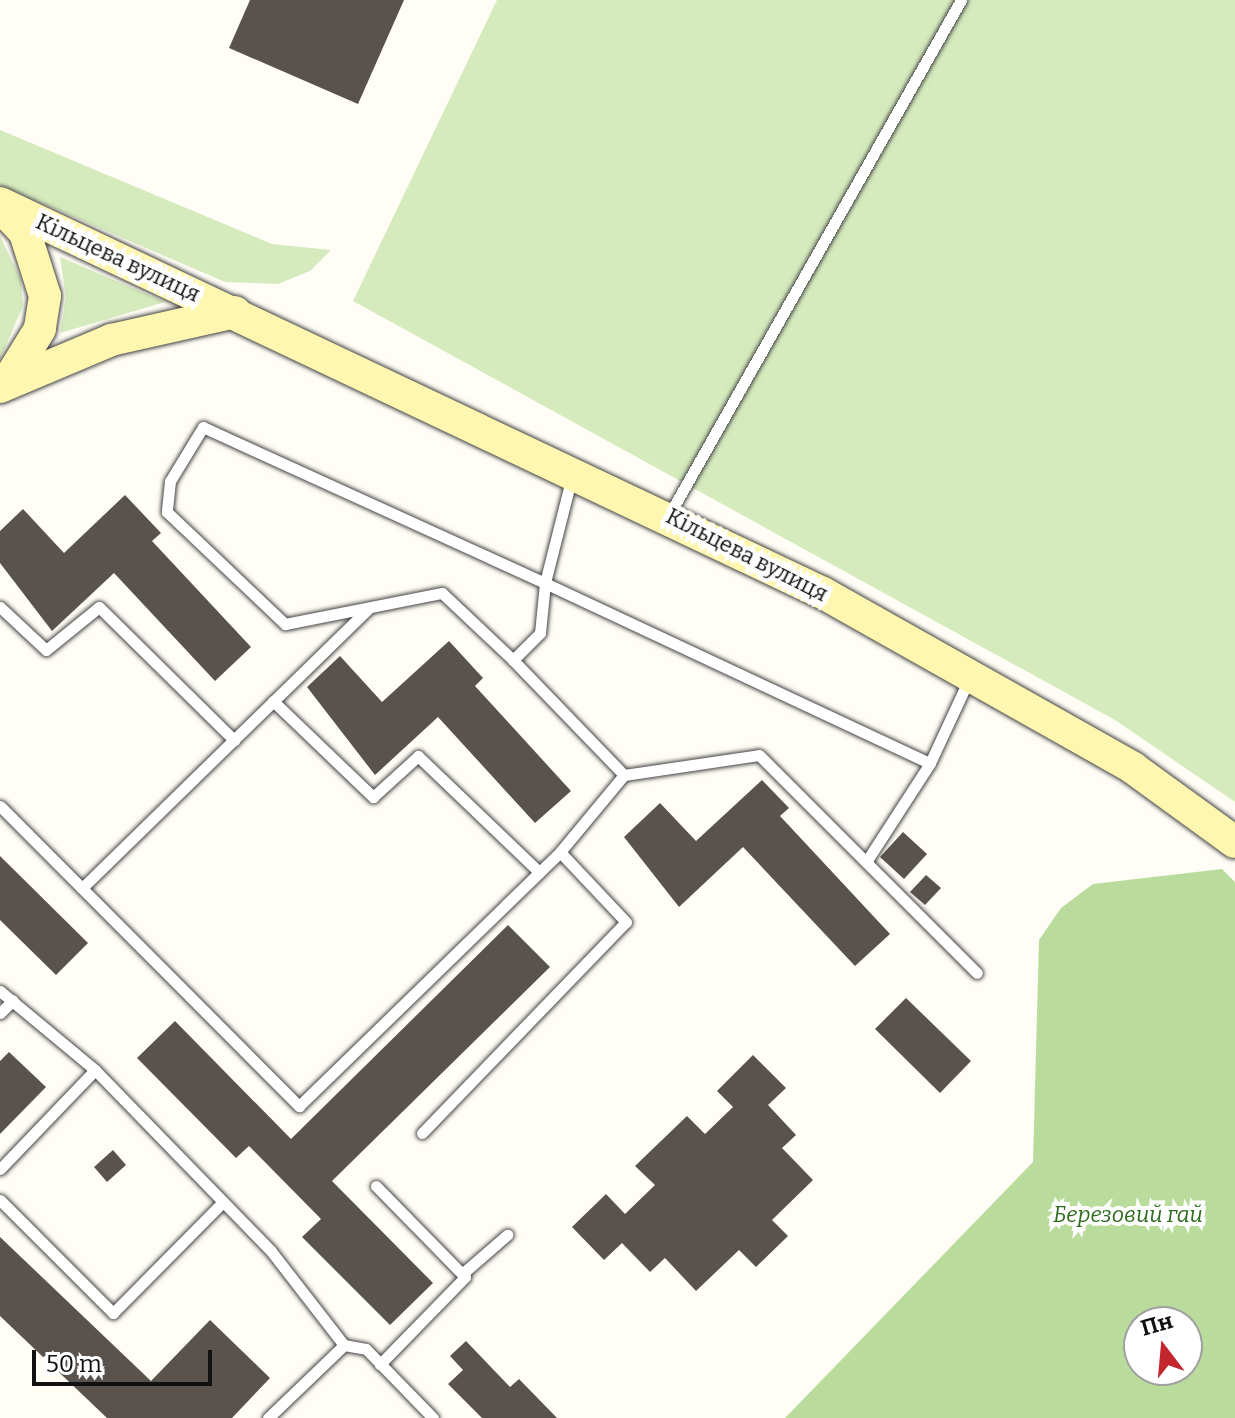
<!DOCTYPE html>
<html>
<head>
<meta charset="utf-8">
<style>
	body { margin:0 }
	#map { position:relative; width:1235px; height:1418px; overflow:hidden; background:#fffdf5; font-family:Bitter,serif }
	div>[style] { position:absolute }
	.green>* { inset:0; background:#d5ebbd }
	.forest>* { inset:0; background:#b9dc9c }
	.building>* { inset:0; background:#5a524d }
	.roads { filter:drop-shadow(0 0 2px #444) drop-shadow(0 0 2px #444) }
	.lane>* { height:11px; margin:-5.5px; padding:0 5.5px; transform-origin:5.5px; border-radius:5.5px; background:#fff }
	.secondary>* { height:32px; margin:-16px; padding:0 16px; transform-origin:16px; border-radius:16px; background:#fff6b0 }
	span { translate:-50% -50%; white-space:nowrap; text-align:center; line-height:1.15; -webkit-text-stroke:8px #fff; paint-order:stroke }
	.street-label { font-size:22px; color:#111 }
	.park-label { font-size:22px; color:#2f6b1f; font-style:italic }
	.north { position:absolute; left:1123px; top:1306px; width:80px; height:80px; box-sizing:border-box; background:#fff; border:2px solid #a0a0a0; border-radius:50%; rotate:344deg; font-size:22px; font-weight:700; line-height:32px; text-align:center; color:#111 }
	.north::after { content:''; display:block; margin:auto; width:28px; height:36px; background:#c4262e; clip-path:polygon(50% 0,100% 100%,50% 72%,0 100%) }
	.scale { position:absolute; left:32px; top:1350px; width:180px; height:36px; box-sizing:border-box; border:4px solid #111; border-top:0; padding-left:10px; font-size:24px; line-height:28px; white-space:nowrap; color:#111; -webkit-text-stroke:6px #fff; paint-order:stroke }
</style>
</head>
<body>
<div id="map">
	<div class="green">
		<i style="clip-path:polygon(497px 0,1235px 0,1235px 802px,1115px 720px,353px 301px)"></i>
		<i style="clip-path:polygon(0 130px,272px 244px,331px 250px,310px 271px,278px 284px,225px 282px,0 185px)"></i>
		<i style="clip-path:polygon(0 236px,21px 280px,23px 306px,0 359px)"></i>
		<i style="clip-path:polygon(60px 257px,165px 302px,60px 333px,66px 297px)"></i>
	</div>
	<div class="forest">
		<i style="clip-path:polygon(evenodd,1222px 869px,1235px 882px,1235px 1418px,785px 1418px,1033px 1162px,1039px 940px,1061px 908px,1093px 884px,1222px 869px,1139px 1322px,1187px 1322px,1187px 1370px,1139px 1370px,1139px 1322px)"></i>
	</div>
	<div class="building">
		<i style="clip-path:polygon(250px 0,404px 0,358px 104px,229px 48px)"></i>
		<i style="clip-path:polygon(125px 495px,161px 533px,152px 541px,251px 647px,215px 681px,114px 573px,52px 631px,0 563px,0 531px,23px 509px,64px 553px)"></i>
		<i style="clip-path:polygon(449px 641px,483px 678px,475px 686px,571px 791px,535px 823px,438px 717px,375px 775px,307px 687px,340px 656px,382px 702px)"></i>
		<i style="clip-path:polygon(762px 780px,789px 808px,780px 816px,890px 934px,855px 966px,743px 847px,679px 907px,624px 837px,660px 803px,696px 841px)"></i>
		<i style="clip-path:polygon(903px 832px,927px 854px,904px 879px,880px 857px)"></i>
		<i style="clip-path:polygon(0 856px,88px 943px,56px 975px,0 920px)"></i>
		<i style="clip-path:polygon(926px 875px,941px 888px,925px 905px,910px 892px)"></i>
		<i style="clip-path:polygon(508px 925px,550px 967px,332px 1181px,433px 1283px,390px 1325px,302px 1237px,321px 1219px,249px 1146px,236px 1158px,137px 1058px,175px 1021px,291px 1139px)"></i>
		<i style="clip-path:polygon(906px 998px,971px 1061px,940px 1093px,875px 1029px)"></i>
		<i style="clip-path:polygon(9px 1052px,46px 1087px,0 1134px,0 1061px)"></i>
		<i style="clip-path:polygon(753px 1055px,786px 1088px,768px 1105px,796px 1135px,782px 1148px,813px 1180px,772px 1220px,788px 1236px,756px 1267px,739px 1250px,696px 1291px,665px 1258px,650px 1272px,622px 1243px,604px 1260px,572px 1227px,606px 1194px,625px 1214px,655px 1185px,635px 1166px,687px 1116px,705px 1134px,733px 1107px,717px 1091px)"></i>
		<i style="clip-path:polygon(113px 1150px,126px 1165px,107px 1182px,94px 1167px)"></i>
		<i style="clip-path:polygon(0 1237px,151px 1381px,210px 1320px,270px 1378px,232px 1418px,107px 1418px,0 1316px)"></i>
		<i style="clip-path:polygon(466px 1341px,510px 1387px,519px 1379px,557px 1418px,482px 1418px,448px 1384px,463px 1370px,450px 1356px)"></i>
	</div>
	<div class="roads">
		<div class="lane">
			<i style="left:572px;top:476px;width:110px;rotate:104.2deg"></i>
			<i style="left:545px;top:583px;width:425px;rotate:25.1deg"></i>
			<i style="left:930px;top:763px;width:95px;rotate:-65.1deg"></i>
			<i style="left:669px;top:515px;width:592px;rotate:-60.45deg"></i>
			<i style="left:0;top:607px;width:63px;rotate:43.1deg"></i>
			<i style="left:46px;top:650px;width:68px;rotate:-39.1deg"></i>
			<i style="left:99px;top:607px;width:190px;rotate:44.6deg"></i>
			<i style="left:273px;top:701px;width:139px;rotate:43.8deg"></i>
			<i style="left:373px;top:797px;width:61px;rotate:-42.3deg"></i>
			<i style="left:418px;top:756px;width:168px;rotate:43.8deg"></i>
			<i style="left:624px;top:775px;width:136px;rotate:-8.4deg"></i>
			<i style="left:759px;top:755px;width:308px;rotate:45deg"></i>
			<i style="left:0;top:806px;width:424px;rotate:45.1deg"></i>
			<i style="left:299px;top:1106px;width:364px;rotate:-44.2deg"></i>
			<i style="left:866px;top:862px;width:118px;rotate:-57.1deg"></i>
			<i style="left:82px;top:888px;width:400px;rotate:-44.3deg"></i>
			<i style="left:0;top:991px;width:124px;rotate:39.7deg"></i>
			<i style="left:95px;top:1070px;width:252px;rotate:45.8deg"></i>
			<i style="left:271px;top:1251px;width:119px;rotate:52.2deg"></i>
			<i style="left:344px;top:1345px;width:22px;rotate:10deg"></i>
			<i style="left:366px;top:1349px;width:96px;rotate:45.8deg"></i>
			<i style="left:0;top:1013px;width:18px;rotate:-45deg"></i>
			<i style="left:422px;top:1133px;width:293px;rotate:-46deg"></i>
			<i style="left:626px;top:922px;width:96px;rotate:-133.3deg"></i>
			<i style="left:560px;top:852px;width:100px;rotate:-50.3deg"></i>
			<i style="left:624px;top:775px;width:160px;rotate:-134deg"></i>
			<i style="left:513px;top:660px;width:38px;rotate:-45deg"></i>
			<i style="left:540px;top:633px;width:50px;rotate:-84.3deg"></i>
			<i style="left:545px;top:583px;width:376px;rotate:-155.5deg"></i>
			<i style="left:203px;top:427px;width:63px;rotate:121.4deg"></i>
			<i style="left:170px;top:481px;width:31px;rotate:96deg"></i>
			<i style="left:167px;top:512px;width:163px;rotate:43.5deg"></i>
			<i style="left:285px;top:624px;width:160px;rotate:-11.2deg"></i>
			<i style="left:442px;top:593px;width:98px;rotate:43.3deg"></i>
			<i style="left:0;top:1169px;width:137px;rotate:-46.2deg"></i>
			<i style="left:376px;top:1186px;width:127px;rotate:45.6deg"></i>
			<i style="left:465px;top:1277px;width:122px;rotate:134.3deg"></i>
			<i style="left:0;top:1200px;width:160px;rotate:45deg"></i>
			<i style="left:113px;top:1313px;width:156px;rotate:-45.3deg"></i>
			<i style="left:462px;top:1274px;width:60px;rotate:-40.9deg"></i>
			<i style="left:268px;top:1418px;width:105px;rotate:-43.8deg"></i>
		</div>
		<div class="secondary">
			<i style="left:0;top:203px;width:911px;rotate:25.36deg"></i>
			<i style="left:823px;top:593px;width:356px;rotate:29.4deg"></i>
			<i style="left:1133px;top:768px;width:126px;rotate:36deg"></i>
			<i style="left:2px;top:208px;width:34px;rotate:47deg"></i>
			<i style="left:25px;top:233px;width:66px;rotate:72.4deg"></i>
			<i style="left:45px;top:296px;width:33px;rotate:99deg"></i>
			<i style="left:40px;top:329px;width:59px;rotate:121.8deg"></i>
			<i style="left:0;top:387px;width:121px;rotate:-22.9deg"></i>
			<i style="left:111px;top:340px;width:127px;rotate:-12.7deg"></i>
		</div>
	</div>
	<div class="street-label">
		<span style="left:118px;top:258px;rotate:25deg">Кільцева вулиця</span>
		<span style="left:747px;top:555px;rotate:27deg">Кільцева вулиця</span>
	</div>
	<div class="park-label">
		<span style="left:1128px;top:1215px">Березовий гай</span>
	</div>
	<div class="north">Пн</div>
	<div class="scale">50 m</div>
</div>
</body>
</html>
